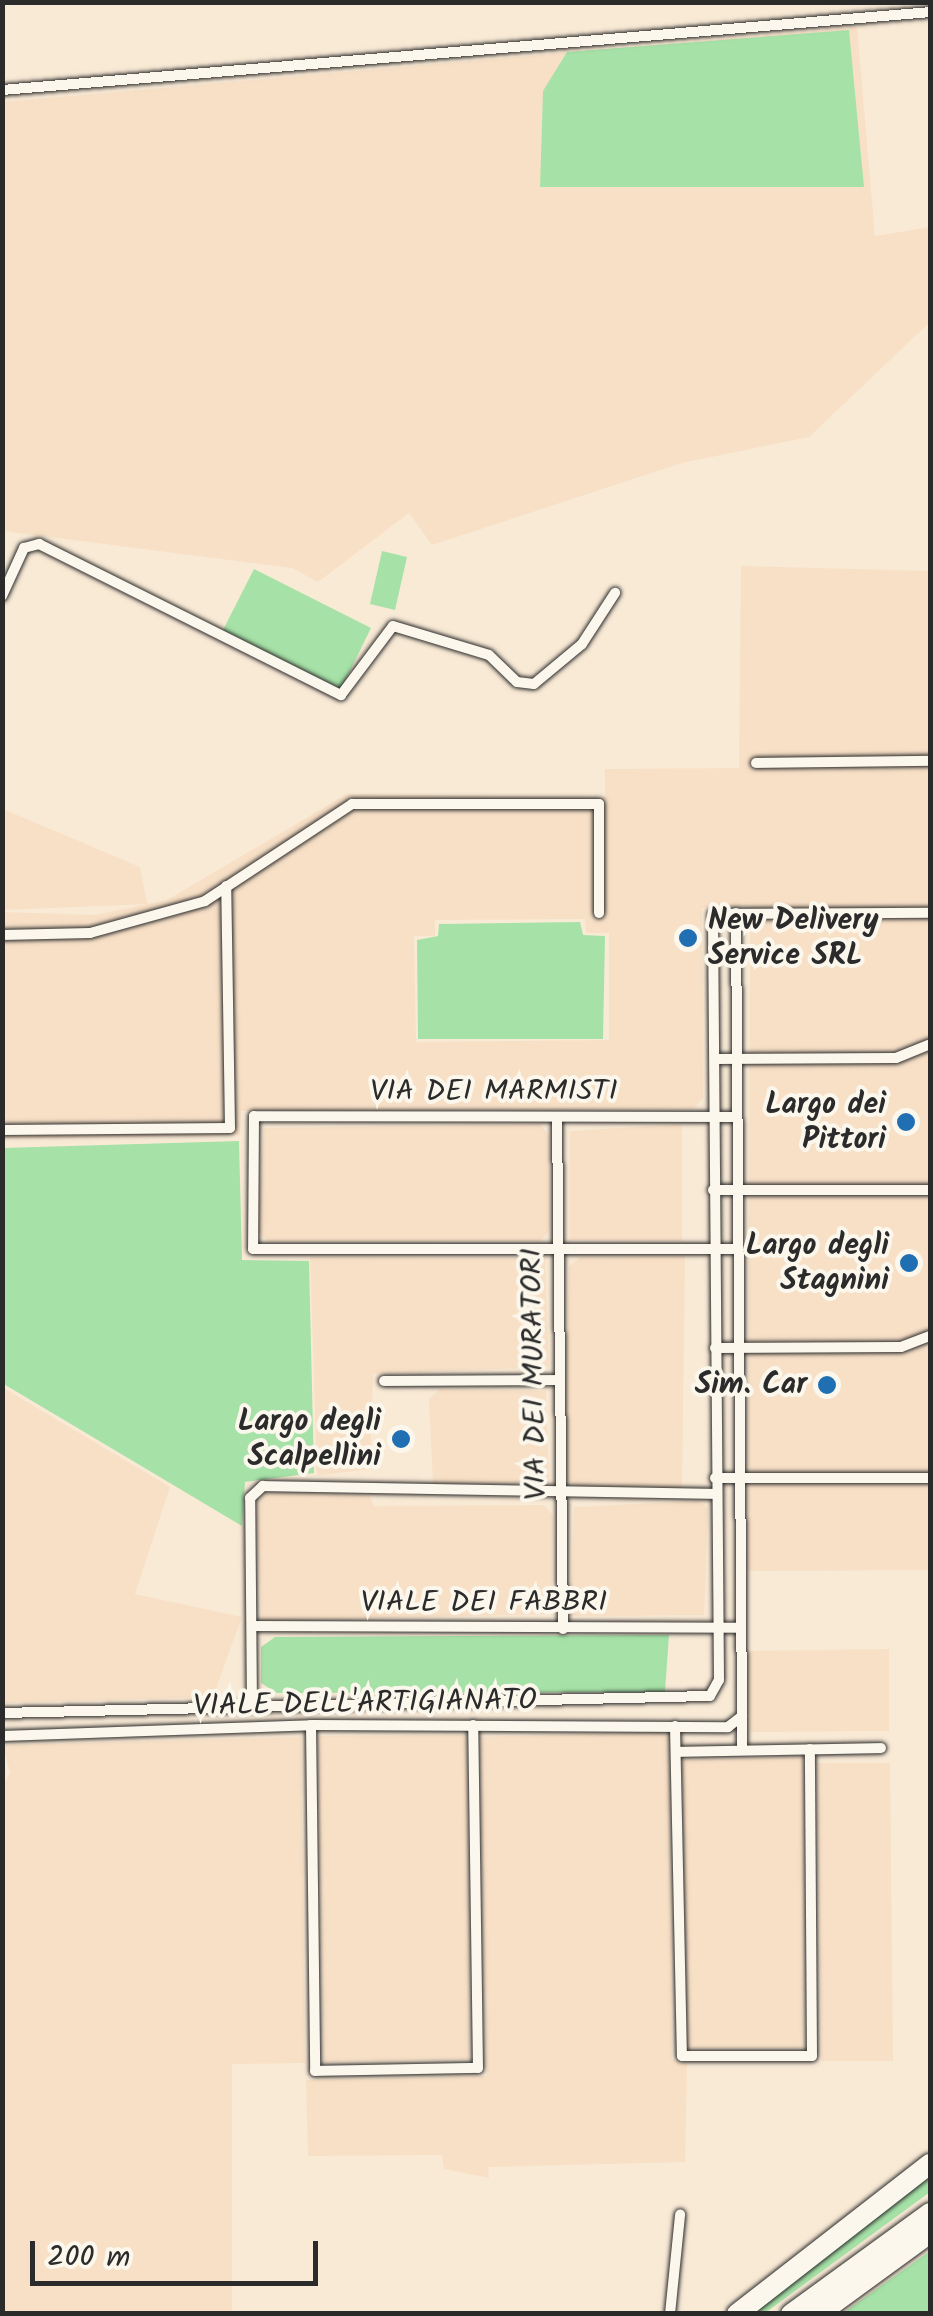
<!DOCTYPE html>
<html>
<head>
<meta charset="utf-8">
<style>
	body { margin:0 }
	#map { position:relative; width:933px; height:2316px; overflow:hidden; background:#f9ead6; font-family:Kalam,sans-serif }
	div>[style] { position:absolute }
	.built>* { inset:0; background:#f8e0c7 }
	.green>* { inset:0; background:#a6e2a7 }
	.roads { filter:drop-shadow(0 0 2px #2b2b2b) drop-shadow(0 0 2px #2b2b2b) }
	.street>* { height:10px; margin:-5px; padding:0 5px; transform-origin:5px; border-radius:5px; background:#fbf7ec }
	.highway>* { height:20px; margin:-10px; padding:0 10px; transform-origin:10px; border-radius:10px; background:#fbf7ec }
	.dots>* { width:28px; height:28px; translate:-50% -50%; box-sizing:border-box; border:5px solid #fbf7ec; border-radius:50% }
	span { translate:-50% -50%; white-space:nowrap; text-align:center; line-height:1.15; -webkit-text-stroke:8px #fbf7ec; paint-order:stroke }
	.poi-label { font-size:30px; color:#2b2b2b; font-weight:700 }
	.left { translate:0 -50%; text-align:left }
	.right { translate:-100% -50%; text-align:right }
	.street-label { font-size:30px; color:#2b2b2b }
	.frame { position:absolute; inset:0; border:5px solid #2b2b2b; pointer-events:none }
	.scale { position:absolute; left:30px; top:2241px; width:288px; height:45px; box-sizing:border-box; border:5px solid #2b2b2b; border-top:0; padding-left:12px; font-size:30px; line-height:35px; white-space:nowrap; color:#2b2b2b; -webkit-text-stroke:8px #fbf7ec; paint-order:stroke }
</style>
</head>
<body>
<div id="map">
	<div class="built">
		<i style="clip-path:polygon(857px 27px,875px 236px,930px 227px,930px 322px,809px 437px,682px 463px,432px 545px,409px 513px,318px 582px,292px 568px,3px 531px,3px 102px)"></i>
		<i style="clip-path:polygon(evenodd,741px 566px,930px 571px,930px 1570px,748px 1571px,750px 906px,702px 908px,703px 1098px,694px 1109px,241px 1111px,240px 1135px,3px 1139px,2px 912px,95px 915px,167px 900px,347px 794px,605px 797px,605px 769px,739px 768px,741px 566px,585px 919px,586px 933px,609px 933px,609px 1040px,416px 1042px,414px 936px,435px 936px,435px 920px,585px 919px)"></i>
		<i style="clip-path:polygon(3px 809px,140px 867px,147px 904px,3px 910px)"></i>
		<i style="clip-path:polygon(539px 1124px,550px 1136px,550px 1229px,541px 1241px,269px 1242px,257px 1231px,264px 1128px)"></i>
		<i style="clip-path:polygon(682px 1124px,682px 1241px,570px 1240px,570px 1131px)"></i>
		<i style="clip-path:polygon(685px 1256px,682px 1488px,579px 1489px,565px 1478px,569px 1266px,581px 1257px)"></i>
		<i style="clip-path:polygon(310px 1257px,545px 1258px,549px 1367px,373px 1374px,370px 1469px,317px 1476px)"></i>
		<i style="clip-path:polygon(2px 1387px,170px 1487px,135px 1594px,242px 1617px,213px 1697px,3px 1703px)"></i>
		<i style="clip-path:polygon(440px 1389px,546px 1391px,549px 1483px,433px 1484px,429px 1399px)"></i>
		<i style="clip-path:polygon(269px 1492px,369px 1495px,374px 1506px,543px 1505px,553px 1515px,552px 1614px,262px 1621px,256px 1503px)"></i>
		<i style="clip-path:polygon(698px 1501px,708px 1508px,704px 1615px,570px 1616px,574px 1507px)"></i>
		<i style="clip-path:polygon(889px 1649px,889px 1731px,750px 1732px,749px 1651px)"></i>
		<i style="clip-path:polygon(669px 1732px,672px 2059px,687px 2064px,685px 2162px,488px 2167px,489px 2178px,444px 2169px,442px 2155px,308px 2156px,306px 2080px,487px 2076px,480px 1737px)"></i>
		<i style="clip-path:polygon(467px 1735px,469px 2059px,324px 2062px,318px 1736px)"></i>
		<i style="clip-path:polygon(301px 1737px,305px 2063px,232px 2064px,232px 2313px,3px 2313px,2px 1787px,10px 1773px,3px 1745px)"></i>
		<i style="clip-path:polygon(803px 1757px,804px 2048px,687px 2048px,682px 1760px)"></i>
		<i style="clip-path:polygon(817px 1763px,890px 1763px,893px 2061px,822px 2061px)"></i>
	</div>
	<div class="green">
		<i style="clip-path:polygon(849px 30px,864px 187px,540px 187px,543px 91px,567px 52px)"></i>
		<i style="clip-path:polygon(382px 551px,407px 557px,395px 610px,370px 604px)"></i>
		<i style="clip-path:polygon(254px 569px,371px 628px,341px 689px,223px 630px)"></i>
		<i style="clip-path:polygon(580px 922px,583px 935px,605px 936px,603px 1039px,418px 1039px,417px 940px,438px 936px,439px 924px)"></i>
		<i style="clip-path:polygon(239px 1141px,242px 1260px,309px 1261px,314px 1473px,245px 1482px,242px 1526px,2px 1383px,3px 1148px)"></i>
		<i style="clip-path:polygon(669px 1635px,665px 1692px,277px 1693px,261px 1683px,261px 1647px,275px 1637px)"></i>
		<i style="clip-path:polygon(930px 2172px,930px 2192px,765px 2313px,749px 2314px)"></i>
		<i style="clip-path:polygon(930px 2251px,930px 2313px,843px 2313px)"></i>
	</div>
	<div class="roads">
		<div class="street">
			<i style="left:2px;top:90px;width:931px;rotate:-4.8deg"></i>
			<i style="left:2px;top:596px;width:53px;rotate:-65.4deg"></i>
			<i style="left:24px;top:548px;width:16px;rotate:-15deg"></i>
			<i style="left:39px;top:544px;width:338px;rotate:26.6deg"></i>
			<i style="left:341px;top:695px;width:86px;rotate:-53deg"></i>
			<i style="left:393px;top:626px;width:100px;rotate:16.8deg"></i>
			<i style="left:489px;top:655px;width:39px;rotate:44deg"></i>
			<i style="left:517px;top:682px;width:17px;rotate:7deg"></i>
			<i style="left:534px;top:684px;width:62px;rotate:-39.8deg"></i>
			<i style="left:582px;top:644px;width:61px;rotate:-57.1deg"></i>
			<i style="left:756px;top:763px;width:174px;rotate:-0.7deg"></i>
			<i style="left:2px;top:935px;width:88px;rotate:-1.3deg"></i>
			<i style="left:90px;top:933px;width:119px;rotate:-15.5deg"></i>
			<i style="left:205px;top:901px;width:176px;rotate:-33.4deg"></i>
			<i style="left:352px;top:804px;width:247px"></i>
			<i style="left:599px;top:804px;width:109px;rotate:90deg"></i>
			<i style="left:715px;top:1059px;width:181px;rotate:-0.3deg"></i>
			<i style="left:896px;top:1058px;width:37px;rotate:-22deg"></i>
			<i style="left:735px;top:1117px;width:481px;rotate:-179.9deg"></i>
			<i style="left:254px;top:1116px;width:133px;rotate:90.4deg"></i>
			<i style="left:253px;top:1249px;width:482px"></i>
			<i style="left:557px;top:1120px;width:509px;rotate:89.32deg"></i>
			<i style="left:2px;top:1130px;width:228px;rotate:-0.5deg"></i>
			<i style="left:230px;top:1128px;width:242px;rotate:-90.9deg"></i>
			<i style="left:713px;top:1190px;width:217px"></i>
			<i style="left:715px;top:1348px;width:186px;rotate:-0.3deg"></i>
			<i style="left:901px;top:1347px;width:31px;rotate:-21deg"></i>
			<i style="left:384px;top:1381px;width:176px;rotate:-0.3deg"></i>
			<i style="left:715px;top:1478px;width:215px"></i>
			<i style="left:253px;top:1626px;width:485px;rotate:0.2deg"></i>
			<i style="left:252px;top:1707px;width:209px;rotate:-90.5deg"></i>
			<i style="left:250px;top:1498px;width:18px;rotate:-43deg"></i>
			<i style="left:263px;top:1486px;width:453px;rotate:1deg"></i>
			<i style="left:2px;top:1713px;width:708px;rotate:-1.38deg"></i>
			<i style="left:710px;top:1696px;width:18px;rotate:-61deg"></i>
			<i style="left:719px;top:1680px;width:766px;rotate:-90.45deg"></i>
			<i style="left:713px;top:914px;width:217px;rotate:-0.3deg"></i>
			<i style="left:742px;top:1716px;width:34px;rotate:90deg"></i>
			<i style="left:311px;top:1725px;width:346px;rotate:89.3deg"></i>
			<i style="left:315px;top:2071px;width:163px;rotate:-1.1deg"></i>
			<i style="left:478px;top:2068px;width:343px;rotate:-90.8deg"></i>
			<i style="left:675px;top:1726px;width:330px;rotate:88.8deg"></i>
			<i style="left:682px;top:2056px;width:130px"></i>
			<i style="left:812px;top:2056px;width:307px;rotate:-90.4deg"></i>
			<i style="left:2px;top:1736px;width:309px;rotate:-2deg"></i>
			<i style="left:311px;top:1725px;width:417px;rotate:0.3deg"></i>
			<i style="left:728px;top:1727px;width:18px;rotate:-38deg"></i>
			<i style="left:742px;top:1716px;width:803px;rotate:-90.43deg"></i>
			<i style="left:676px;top:1752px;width:205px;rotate:-1.1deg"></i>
			<i style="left:670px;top:2314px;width:100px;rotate:-84.2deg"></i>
		</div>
		<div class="highway">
			<i style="left:737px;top:2314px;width:244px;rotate:-37.9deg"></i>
			<i style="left:791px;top:2314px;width:172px;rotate:-36deg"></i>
			<i style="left:819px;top:2314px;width:137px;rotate:-36.1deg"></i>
		</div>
	</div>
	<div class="dots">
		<i style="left:688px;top:938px;background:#1f6fb2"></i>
		<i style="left:906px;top:1122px;background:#1f6fb2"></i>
		<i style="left:909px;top:1263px;background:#1f6fb2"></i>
		<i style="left:827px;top:1385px;background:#1f6fb2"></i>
		<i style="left:401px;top:1439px;background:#1f6fb2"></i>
	</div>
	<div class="poi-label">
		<span class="left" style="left:708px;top:938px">New Delivery<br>Service SRL</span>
		<span class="right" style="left:886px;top:1122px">Largo dei<br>Pittori</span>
		<span class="right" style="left:889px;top:1263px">Largo degli<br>Stagnini</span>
		<span class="right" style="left:807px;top:1385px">Sim. Car</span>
		<span class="right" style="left:381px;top:1439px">Largo degli<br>Scalpellini</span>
	</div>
	<div class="street-label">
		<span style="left:494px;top:1092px">VIA DEI MARMISTI</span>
		<span style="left:535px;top:1374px;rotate:-91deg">VIA DEI MURATORI</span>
		<span style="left:484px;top:1603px">VIALE DEI FABBRI</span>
		<span style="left:365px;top:1704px;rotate:-1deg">VIALE DELL'ARTIGIANATO</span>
	</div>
	<div class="frame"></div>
	<div class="scale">200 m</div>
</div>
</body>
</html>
